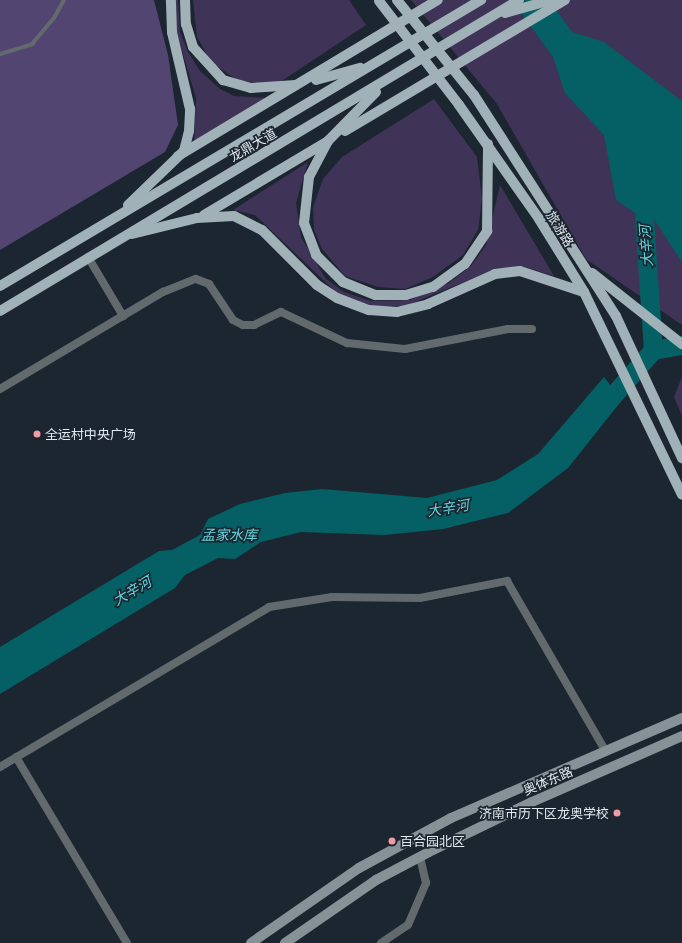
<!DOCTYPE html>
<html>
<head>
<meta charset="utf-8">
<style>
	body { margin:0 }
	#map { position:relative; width:682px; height:943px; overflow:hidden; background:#1c2630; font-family:"PT Serif","Noto Sans SC",serif }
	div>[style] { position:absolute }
	.green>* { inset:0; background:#3f3357 }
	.forest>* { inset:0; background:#534572 }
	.water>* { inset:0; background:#046065 }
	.river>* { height:19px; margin:-9.5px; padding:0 9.5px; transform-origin:9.5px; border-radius:9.5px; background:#046065 }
	.lane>* { height:4px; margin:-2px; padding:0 2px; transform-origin:2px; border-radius:2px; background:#636a6e }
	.street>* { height:8px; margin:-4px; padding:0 4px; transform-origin:4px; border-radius:4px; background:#636a6e }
	.secondary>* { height:10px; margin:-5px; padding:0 5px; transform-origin:5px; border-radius:5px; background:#869297 }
	.primary>* { height:10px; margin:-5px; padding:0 5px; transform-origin:5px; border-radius:5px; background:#a1b1b8 }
	.primary-bridge>* { height:10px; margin:-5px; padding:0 5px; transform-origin:5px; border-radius:5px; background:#a1b1b8 }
	.dots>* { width:11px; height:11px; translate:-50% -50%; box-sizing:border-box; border:2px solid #1c2630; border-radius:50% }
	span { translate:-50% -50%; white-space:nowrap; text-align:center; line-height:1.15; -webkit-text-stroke:3.5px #1c2630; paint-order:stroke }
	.street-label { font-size:13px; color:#e3e9f0 }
	.poi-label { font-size:13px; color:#e3e9f0 }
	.left { translate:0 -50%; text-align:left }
	.right { translate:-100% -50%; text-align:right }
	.water-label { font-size:14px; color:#62d6de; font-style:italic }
</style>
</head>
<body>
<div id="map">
	<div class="green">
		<i style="clip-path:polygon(174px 0,178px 0,180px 32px,188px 52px,200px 71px,220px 89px,234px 96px,267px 98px,194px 142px,196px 98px,177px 34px)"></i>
		<i style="clip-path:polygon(193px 0,349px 0,366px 25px,274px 86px,237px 80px,211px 62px,197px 37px)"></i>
		<i style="clip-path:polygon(411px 0,682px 0,682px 325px,586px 259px,497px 104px)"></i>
		<i style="clip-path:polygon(434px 99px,477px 157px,482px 199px,478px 230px,463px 255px,433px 277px,405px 289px,378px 287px,345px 276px,322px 249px,314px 230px,313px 207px,323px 179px,342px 157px)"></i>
		<i style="clip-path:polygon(308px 162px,296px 203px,301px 237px,326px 279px,344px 292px,371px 301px,410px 300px,449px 283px,471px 266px,486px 245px,500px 185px,554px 276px,522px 266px,496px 269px,405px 306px,371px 307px,338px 294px,255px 215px,233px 210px)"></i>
		<i style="clip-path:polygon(682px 377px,682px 416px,674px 397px)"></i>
	</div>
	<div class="forest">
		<i style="clip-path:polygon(0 0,154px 0,168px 55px,178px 125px,165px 152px,0 250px)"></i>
	</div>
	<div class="water">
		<i style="clip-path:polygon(512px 0,549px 0,572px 32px,604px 42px,682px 101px,682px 262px,646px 207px,644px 219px,616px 200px,604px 135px,565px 93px,553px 57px)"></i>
		<i style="clip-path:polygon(604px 377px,622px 400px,568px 468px,508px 513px,443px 529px,385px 535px,301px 532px,261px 542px,235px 559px,218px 558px,185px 575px,175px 588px,0 694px,0 647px,159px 551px,172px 550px,200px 535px,208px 519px,240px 504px,285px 493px,322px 489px,427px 498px,497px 480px,538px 454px)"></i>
	</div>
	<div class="river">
		<i style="left:653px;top:350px;width:29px;rotate:-10deg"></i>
		<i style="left:599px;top:411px;width:81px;rotate:-48.5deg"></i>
		<i style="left:653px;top:350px;width:131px;rotate:-93.9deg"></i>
		<i style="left:644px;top:219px;width:56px;rotate:-79.7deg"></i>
		<i style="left:654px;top:164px;width:35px;rotate:-37deg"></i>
	</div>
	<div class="lane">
		<i style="left:0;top:54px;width:34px;rotate:-17deg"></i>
		<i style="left:32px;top:44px;width:34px;rotate:-50deg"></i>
		<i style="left:54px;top:18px;width:21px;rotate:-61deg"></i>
	</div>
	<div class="street">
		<i style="left:88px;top:257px;width:69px;rotate:59.3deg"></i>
		<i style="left:0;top:389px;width:190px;rotate:-30.8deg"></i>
		<i style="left:163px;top:292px;width:35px;rotate:-22deg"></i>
		<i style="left:196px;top:279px;width:14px;rotate:21deg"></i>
		<i style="left:209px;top:284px;width:43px;rotate:56.3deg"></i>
		<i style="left:233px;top:320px;width:11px;rotate:27deg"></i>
		<i style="left:243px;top:325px;width:11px"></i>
		<i style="left:254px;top:325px;width:30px;rotate:-26deg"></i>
		<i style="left:281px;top:312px;width:73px;rotate:25.2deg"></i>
		<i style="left:347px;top:343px;width:58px;rotate:5.9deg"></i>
		<i style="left:405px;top:349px;width:105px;rotate:-11deg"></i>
		<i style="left:508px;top:329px;width:24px"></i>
		<i style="left:16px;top:757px;width:217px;rotate:59.2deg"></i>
		<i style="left:0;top:767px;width:313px;rotate:-30.7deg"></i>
		<i style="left:269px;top:607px;width:64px;rotate:-9deg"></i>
		<i style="left:332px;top:597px;width:88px;rotate:0.7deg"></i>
		<i style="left:420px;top:598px;width:89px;rotate:-11.1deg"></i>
		<i style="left:507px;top:581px;width:195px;rotate:59.9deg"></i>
		<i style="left:381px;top:943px;width:32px;rotate:-34deg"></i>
		<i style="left:408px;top:925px;width:46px;rotate:-66.8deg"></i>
		<i style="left:426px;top:883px;width:27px;rotate:-103deg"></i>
	</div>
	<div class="secondary">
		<i style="left:251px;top:943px;width:131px;rotate:-34.8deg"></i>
		<i style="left:359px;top:868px;width:105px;rotate:-28.5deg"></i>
		<i style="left:451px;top:818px;width:252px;rotate:-23.4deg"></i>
		<i style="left:285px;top:943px;width:111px;rotate:-34.7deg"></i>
		<i style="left:376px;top:880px;width:64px;rotate:-27.8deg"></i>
		<i style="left:433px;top:850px;width:110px;rotate:-25.9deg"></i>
		<i style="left:532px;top:802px;width:164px;rotate:-23.7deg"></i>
	</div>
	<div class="primary">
		<i style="left:185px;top:0;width:24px;rotate:88deg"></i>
		<i style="left:186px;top:24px;width:24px;rotate:73deg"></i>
		<i style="left:193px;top:47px;width:45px;rotate:47.7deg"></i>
		<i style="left:223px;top:80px;width:29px;rotate:16deg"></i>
		<i style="left:251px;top:88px;width:45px;rotate:-3.8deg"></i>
		<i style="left:505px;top:13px;width:48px;rotate:-15.8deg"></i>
		<i style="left:316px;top:80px;width:46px;rotate:-15.3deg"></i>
		<i style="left:376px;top:92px;width:69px;rotate:134.4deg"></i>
		<i style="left:328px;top:141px;width:41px;rotate:117.8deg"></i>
		<i style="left:309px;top:177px;width:46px;rotate:96.2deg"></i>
		<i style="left:304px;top:223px;width:34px;rotate:69deg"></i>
		<i style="left:316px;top:255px;width:38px;rotate:45deg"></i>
		<i style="left:343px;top:282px;width:35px;rotate:22deg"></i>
		<i style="left:375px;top:295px;width:31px"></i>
		<i style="left:406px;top:295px;width:28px;rotate:-17deg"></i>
		<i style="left:433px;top:287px;width:39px;rotate:-36deg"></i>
		<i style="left:465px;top:264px;width:40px;rotate:-56deg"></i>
		<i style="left:487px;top:231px;width:87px;rotate:-89.3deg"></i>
		<i style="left:474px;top:95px;width:263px;rotate:57.3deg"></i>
		<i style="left:616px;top:316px;width:157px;rotate:65.1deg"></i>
		<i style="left:459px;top:105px;width:139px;rotate:54.9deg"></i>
		<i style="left:539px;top:219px;width:86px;rotate:58.3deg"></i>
		<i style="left:584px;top:292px;width:225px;rotate:64.2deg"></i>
		<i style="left:345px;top:131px;width:256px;rotate:-30.8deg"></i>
		<i style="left:178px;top:156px;width:303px;rotate:-31deg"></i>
		<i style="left:128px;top:205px;width:78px;rotate:-44deg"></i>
		<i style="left:184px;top:151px;width:21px;rotate:-76deg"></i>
		<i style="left:189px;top:131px;width:22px;rotate:-87deg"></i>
		<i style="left:190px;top:109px;width:79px;rotate:-103.2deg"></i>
		<i style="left:172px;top:32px;width:32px;rotate:-92deg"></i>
		<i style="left:204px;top:215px;width:144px;rotate:-30.8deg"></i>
		<i style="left:132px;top:234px;width:67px;rotate:-13.8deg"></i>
		<i style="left:197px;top:218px;width:37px;rotate:-3deg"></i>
		<i style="left:234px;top:216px;width:31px;rotate:27deg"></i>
		<i style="left:262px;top:230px;width:78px;rotate:45deg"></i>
		<i style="left:317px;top:285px;width:24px;rotate:33deg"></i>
		<i style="left:337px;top:298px;width:34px;rotate:21deg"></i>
		<i style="left:369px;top:310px;width:28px;rotate:4deg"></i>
		<i style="left:397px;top:312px;width:32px;rotate:-14deg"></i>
		<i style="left:428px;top:304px;width:73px;rotate:-24.1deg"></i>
		<i style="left:495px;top:274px;width:25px;rotate:-7deg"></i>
		<i style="left:520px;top:271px;width:67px;rotate:18.2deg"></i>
		<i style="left:592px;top:273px;width:115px;rotate:38.3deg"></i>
		<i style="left:0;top:286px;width:560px;rotate:-30.74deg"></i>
		<i style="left:0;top:311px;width:605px;rotate:-30.93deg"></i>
	</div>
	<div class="primary-bridge">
		<i style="left:397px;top:0;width:122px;rotate:51deg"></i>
		<i style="left:379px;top:1px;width:131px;rotate:52.4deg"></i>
	</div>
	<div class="dots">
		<i style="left:37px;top:434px;background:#f39aa8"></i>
		<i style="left:617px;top:813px;background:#f39aa8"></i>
		<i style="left:392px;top:841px;background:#f39aa8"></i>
	</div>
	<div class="street-label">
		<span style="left:253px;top:145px;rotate:-30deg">龙鼎大道</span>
		<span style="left:560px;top:229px;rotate:58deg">旅游路</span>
		<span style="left:548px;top:781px;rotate:-23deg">奥体东路</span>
	</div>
	<div class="poi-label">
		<span class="left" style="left:45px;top:434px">全运村中央广场</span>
		<span class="right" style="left:609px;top:813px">济南市历下区龙奥学校</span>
		<span class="left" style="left:400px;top:841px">百合园北区</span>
	</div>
	<div class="water-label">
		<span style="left:646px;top:246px;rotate:-94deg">大辛河</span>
		<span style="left:448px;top:508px;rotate:-9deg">大辛河</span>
		<span style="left:229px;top:535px">孟家水库</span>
		<span style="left:132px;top:591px;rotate:-31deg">大辛河</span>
	</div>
</div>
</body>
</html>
